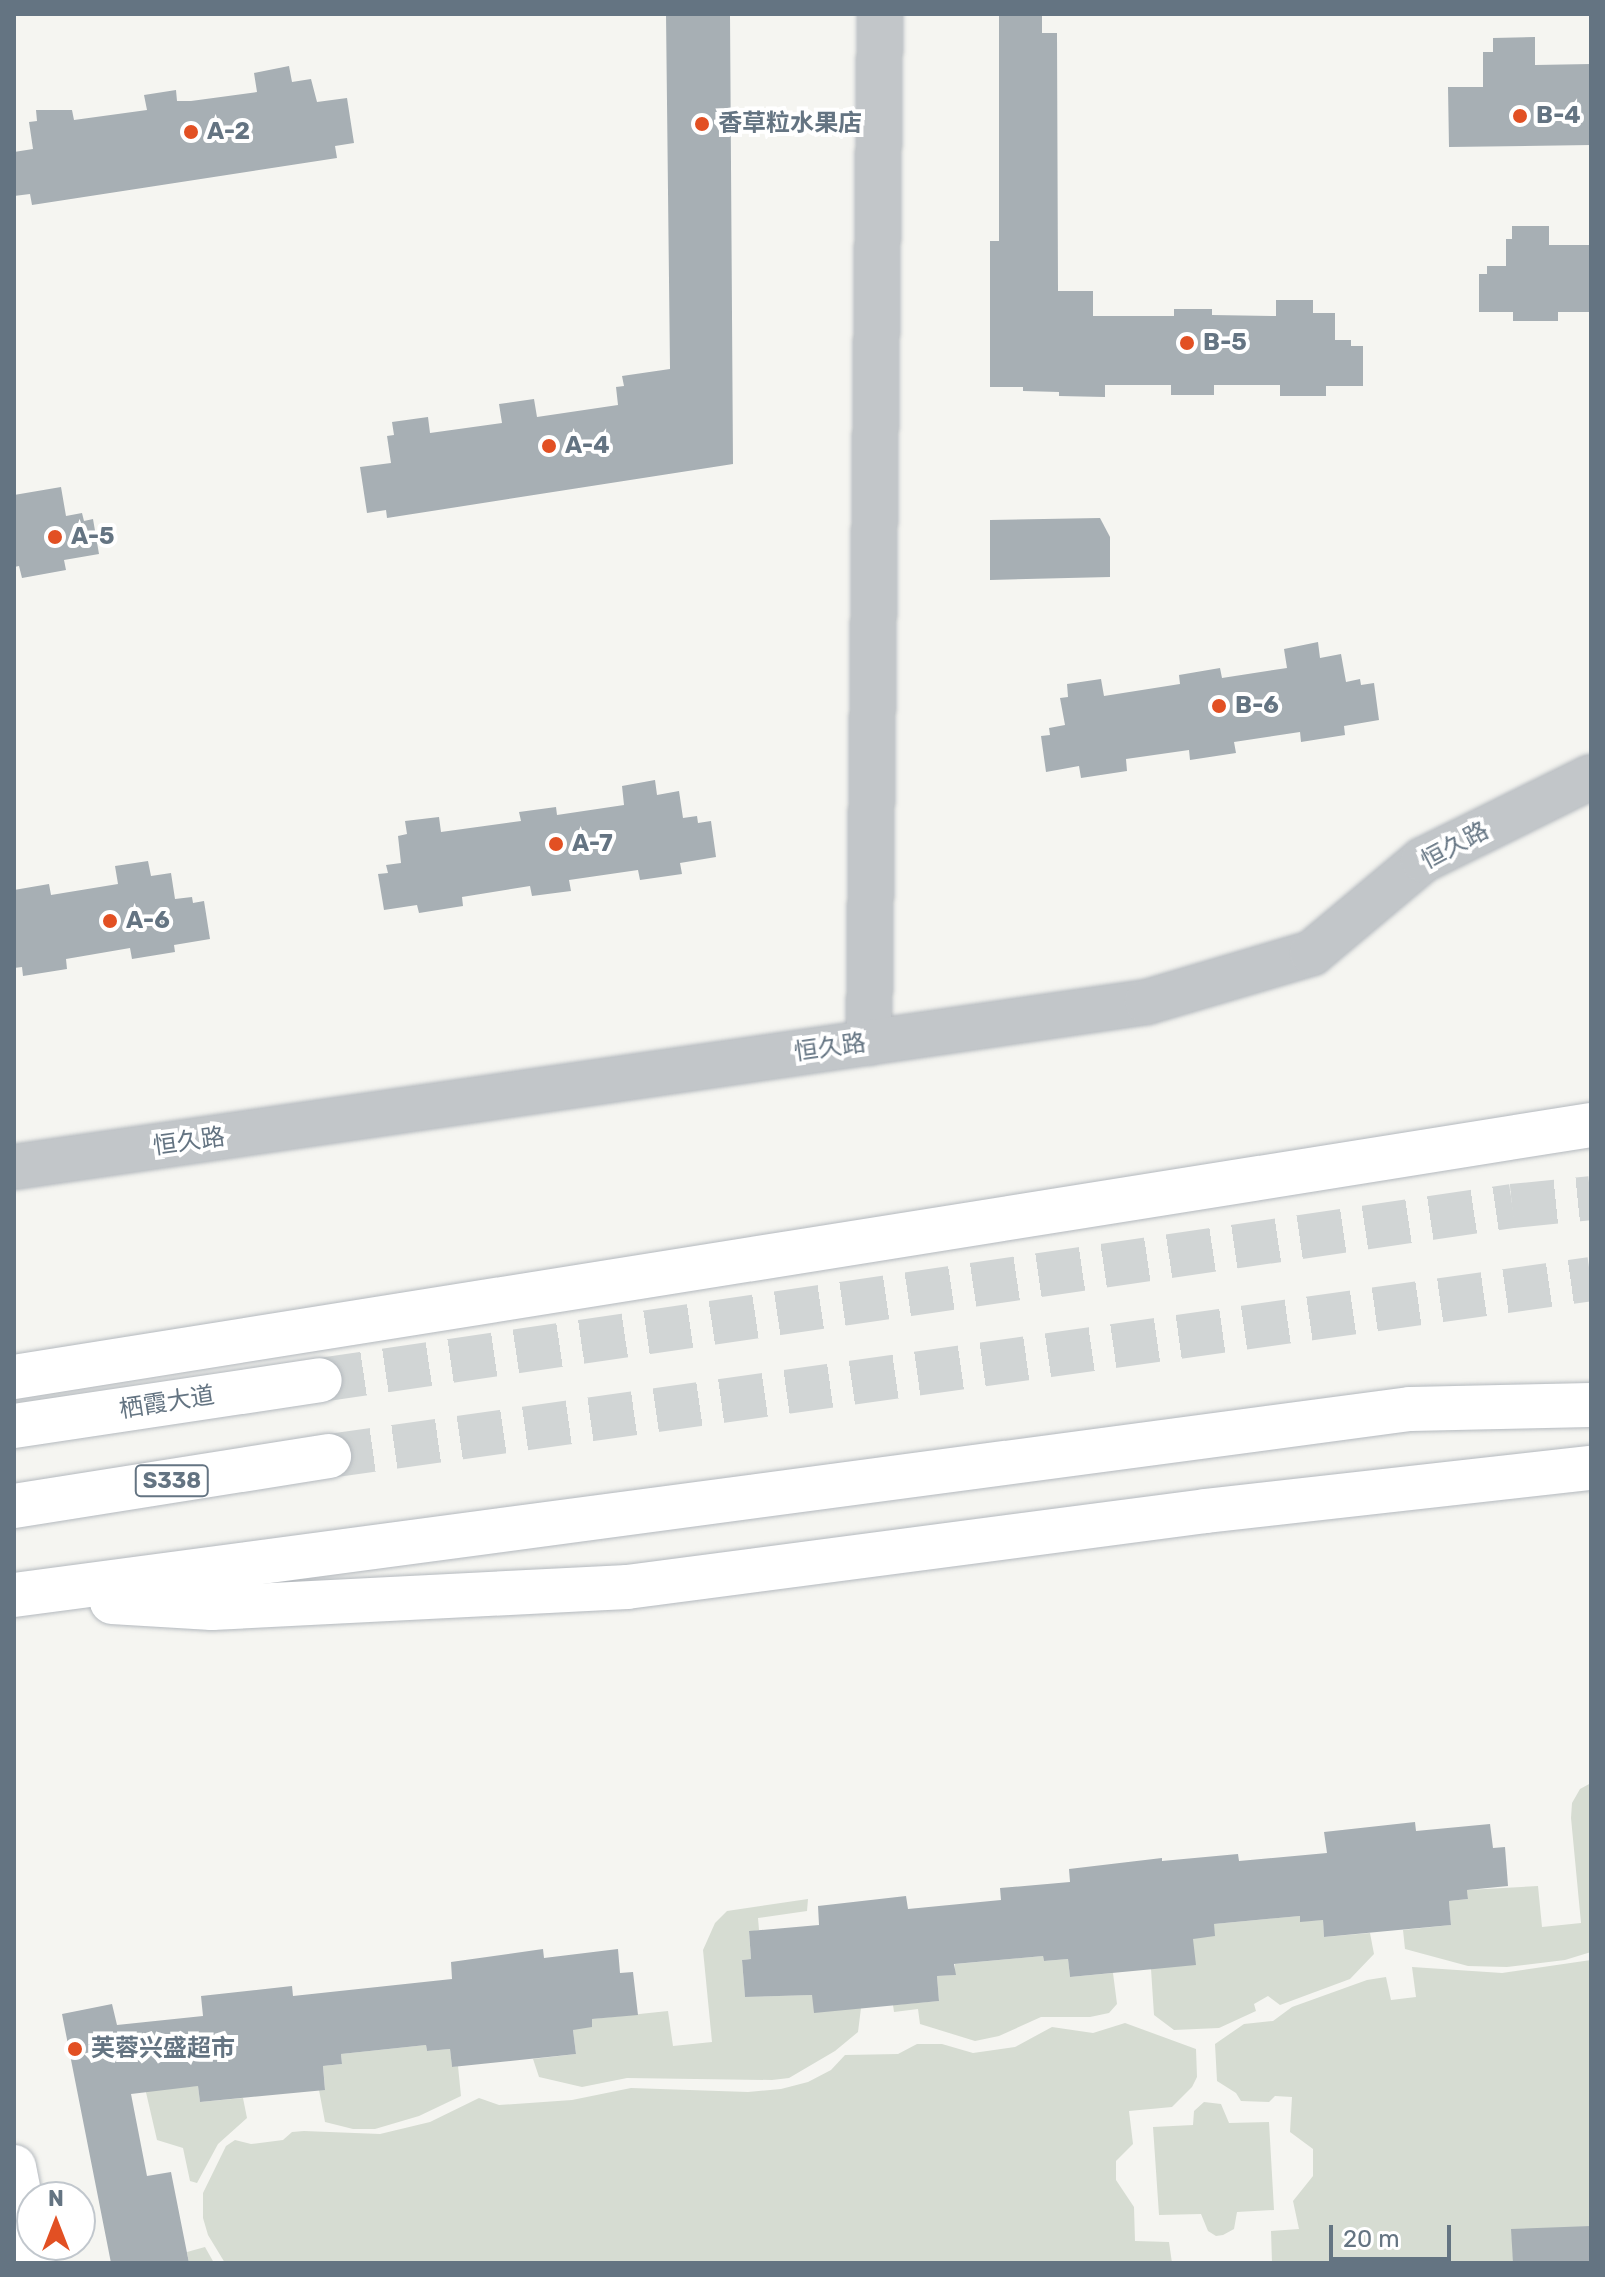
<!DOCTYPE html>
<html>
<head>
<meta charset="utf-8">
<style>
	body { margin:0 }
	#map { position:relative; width:1605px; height:2277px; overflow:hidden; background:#f5f5f1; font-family:Rubik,"Noto Sans SC",sans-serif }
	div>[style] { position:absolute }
	.green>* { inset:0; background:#d6dcd2 }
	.building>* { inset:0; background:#a7afb4 }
	.primary-tunnel>* { height:44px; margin-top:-22px; transform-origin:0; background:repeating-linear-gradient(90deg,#d1d5d5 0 44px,transparent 0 66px) }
	.roads { filter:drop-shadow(0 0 2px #b4b9be) drop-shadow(0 0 2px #b4b9be) }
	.street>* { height:44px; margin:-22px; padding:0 22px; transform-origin:22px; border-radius:22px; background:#c2c6c9 }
	.secondary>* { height:44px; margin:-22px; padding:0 22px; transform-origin:22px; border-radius:22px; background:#fff }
	.primary>* { height:44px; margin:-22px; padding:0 22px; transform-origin:22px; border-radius:22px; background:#fff }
	.dots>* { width:22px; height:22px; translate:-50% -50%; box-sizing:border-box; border:4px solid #fff; border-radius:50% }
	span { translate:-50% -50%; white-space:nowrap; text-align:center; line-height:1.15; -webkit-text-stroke:8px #fff; paint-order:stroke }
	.shield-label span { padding:2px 6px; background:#fff; border:2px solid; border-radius:6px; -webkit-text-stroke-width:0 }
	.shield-label { font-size:22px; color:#647482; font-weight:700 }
	.poi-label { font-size:24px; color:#647482; font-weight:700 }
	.left { translate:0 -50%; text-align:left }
	.street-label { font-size:24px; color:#647482 }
	.frame { position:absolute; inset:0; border:16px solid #647482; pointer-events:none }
	.north { position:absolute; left:16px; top:2181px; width:80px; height:80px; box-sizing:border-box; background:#fff; border:2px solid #c1c7cd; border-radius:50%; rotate:0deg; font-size:22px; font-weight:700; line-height:32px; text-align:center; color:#647482 }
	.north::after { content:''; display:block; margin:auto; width:28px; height:36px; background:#e25023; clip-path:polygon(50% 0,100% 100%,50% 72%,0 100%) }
	.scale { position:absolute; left:1329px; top:2225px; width:122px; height:36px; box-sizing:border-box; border:4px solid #647482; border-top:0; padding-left:10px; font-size:24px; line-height:28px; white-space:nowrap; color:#647482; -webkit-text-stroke:6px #fff; paint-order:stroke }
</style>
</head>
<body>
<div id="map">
	<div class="green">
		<i style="clip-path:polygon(1591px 1783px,1591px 1952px,1565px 1960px,1507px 1967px,1468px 1966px,1405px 1949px,1403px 1930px,1451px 1925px,1449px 1901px,1468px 1899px,1467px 1890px,1538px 1886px,1542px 1927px,1581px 1923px,1571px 1818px,1572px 1803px,1580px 1789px)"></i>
		<i style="clip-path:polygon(808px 1899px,807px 1911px,758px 1918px,759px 1930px,749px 1932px,751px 1959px,742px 1960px,745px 1997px,812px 1995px,861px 2008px,858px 2032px,835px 2051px,789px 2078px,772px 2080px,627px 2078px,582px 2087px,539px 2077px,533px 2059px,576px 2054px,573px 2030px,592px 2019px,668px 2011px,673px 2046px,712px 2042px,703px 1950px,715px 1923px,727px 1911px)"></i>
		<i style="clip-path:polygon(1300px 1916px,1300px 1921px,1323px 1920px,1324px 1937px,1370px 1933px,1374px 1954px,1350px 1979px,1280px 2005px,1268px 1996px,1254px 2004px,1256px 2011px,1219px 2028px,1174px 2030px,1154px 2015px,1151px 1969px,1214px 1924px)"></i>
		<i style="clip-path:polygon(1043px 1956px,1044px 1961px,1068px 1959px,1070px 1977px,1113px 1973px,1117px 2004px,1109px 2013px,1090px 2017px,1041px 2017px,999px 2036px,975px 2041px,920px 2024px,918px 2009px,894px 2012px,893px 2005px,939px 2001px,937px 1976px,955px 1975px,955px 1964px)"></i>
		<i style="clip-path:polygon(1591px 1960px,1591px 2263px,1272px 2263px,1271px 2231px,1299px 2229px,1293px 2201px,1313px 2176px,1313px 2149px,1290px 2132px,1292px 2097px,1275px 2096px,1269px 2102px,1241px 2101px,1236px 2093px,1217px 2081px,1215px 2044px,1244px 2024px,1273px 2021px,1292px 2007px,1367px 1980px,1386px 1977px,1391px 2000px,1416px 1997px,1412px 1967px,1502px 1973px)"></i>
		<i style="clip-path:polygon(1125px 2023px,1196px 2049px,1197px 2077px,1192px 2087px,1172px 2107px,1129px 2111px,1133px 2144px,1116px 2161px,1116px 2180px,1134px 2207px,1135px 2241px,1169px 2242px,1172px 2263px,225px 2263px,208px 2235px,203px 2218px,203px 2193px,226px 2146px,235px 2140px,251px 2144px,283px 2140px,292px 2132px,304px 2131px,380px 2134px,430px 2122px,479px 2098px,499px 2105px,572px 2100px,631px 2088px,748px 2092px,781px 2089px,808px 2082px,831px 2070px,845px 2055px,898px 2054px,917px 2044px,942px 2044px,973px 2053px,1015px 2047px,1052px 2027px,1093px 2033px)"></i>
		<i style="clip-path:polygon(426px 2045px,427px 2051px,450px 2049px,452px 2067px,458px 2066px,461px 2096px,419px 2116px,375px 2129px,353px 2129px,325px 2122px,319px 2090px,325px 2089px,323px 2066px,342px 2064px,341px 2054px)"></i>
		<i style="clip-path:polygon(198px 2086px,200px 2102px,243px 2098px,247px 2118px,218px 2144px,197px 2183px,190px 2181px,183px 2148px,157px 2140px,145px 2088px)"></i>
		<i style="clip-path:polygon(1204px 2102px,1221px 2104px,1229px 2123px,1269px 2122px,1274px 2210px,1237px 2212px,1234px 2229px,1223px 2235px,1216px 2236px,1208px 2231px,1201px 2214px,1159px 2215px,1153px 2127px,1193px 2125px,1194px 2111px)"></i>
		<i style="clip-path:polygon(205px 2247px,214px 2263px,189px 2263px,187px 2252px)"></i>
	</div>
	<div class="building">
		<i style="clip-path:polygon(666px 14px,730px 14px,733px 464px,387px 518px,386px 510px,367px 513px,360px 467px,391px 463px,387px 436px,394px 435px,392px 422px,428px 417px,430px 433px,502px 423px,499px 404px,534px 399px,537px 417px,618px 405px,616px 387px,624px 386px,622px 376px,670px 369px)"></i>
		<i style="clip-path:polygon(999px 14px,1042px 14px,1042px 33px,1057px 33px,1058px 291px,1093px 291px,1093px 316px,1174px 316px,1174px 309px,1212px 309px,1212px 315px,1276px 316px,1276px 300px,1313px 300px,1313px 313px,1335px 313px,1335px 340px,1351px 340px,1351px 346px,1363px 346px,1363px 386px,1326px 386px,1326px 396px,1280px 396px,1280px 385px,1214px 385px,1214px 395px,1171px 395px,1171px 385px,1105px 385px,1105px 397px,1059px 396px,1059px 392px,1023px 391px,1023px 387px,990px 387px,990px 241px,999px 241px)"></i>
		<i style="clip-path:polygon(1535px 37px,1535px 65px,1591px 64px,1591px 145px,1449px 147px,1448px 87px,1483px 87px,1483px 52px,1493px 52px,1493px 38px)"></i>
		<i style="clip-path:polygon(289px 66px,292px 82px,311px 79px,317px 102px,347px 98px,354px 143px,335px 146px,337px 158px,32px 205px,30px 194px,14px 196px,14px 152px,33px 149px,29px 122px,37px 121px,36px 110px,72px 110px,74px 120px,147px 110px,144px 95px,176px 90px,177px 101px,191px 101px,257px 92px,254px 73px)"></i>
		<i style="clip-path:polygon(1512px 226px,1549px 226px,1549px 245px,1591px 245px,1591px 312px,1558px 312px,1558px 321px,1513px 321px,1513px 312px,1479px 312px,1479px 274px,1487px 274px,1487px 266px,1506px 266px,1506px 239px,1512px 239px)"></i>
		<i style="clip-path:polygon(61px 487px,66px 516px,82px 513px,84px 521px,93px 519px,99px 554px,64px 560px,66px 570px,22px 578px,19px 566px,14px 567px,14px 495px)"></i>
		<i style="clip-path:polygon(1100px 518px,1110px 537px,1110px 577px,990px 580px,990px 520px)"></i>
		<i style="clip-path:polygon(1318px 642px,1320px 658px,1341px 654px,1346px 682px,1360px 679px,1361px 685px,1374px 683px,1379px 720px,1344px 726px,1345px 735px,1301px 742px,1300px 732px,1234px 742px,1236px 753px,1190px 760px,1189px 750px,1126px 759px,1127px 771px,1081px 778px,1079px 766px,1046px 772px,1041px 736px,1050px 735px,1049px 728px,1065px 725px,1060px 698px,1068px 697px,1067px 684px,1101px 679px,1104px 696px,1180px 684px,1179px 675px,1220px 668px,1222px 678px,1287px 668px,1284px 649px)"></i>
		<i style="clip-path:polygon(655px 780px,657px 795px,679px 791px,683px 818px,697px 816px,698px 823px,711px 821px,716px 857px,680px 863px,682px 874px,640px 880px,638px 870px,569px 880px,571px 891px,532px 896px,530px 886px,462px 897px,463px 906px,419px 913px,417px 905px,384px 910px,378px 874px,388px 873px,386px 865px,401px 863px,398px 836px,407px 834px,405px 821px,439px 817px,441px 832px,521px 821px,519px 812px,556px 807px,557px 815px,624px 805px,622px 786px)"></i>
		<i style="clip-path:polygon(148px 861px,151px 876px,171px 873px,175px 899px,192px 897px,193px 903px,204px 901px,210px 939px,174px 945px,175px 952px,132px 959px,130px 948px,66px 959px,67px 969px,23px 976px,22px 967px,14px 968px,14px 890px,49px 884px,51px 895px,118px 884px,115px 866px)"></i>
		<i style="clip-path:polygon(1415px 1822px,1416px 1831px,1490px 1824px,1493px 1848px,1505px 1847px,1508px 1886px,1467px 1890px,1468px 1899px,1449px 1901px,1451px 1925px,1324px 1937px,1323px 1920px,1300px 1922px,1300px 1916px,1214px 1924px,1215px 1936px,1193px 1939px,1196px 1965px,1070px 1977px,1068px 1959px,1044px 1961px,1043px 1956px,954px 1964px,956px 1975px,937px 1976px,939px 2001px,814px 2013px,812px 1995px,745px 1997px,742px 1960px,751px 1959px,749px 1931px,819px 1925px,818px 1906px,906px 1896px,908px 1909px,1001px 1900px,1000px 1888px,1070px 1882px,1069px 1869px,1162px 1858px,1162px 1861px,1238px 1854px,1239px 1861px,1327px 1853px,1324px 1832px)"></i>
		<i style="clip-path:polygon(543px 1949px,544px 1958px,618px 1949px,620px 1973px,633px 1972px,638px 2015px,592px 2019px,592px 2027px,573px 2030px,576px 2054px,452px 2067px,450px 2049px,427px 2051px,426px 2045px,341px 2054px,342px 2064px,323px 2066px,325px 2090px,200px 2102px,198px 2086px,131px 2094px,147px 2176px,171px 2172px,189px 2263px,111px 2263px,62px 2014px,112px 2004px,117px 2025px,203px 2016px,201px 1996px,292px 1986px,293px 1996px,452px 1979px,451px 1962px)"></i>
		<i style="clip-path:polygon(1591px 2226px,1591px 2263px,1513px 2263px,1511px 2229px)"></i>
	</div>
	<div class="primary-tunnel">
		<i style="left:320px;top:1380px;width:1205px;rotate:-8.3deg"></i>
		<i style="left:1512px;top:1206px;width:79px;rotate:-5.8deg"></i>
		<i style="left:329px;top:1456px;width:1274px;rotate:-7.98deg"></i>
	</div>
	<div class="roads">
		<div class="street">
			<i style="left:869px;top:1043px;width:1029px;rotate:-89.39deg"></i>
			<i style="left:14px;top:1167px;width:1145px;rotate:-8.29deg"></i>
			<i style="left:1147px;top:1002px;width:172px;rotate:-16.5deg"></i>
			<i style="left:1312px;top:953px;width:145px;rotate:-40deg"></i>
			<i style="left:1423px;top:860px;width:187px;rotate:-26.3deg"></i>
		</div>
		<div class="secondary">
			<i style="left:14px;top:2167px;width:98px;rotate:78.8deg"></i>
		</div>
		<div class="primary">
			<i style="left:14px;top:1377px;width:1597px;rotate:-9.08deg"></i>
			<i style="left:14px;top:1426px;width:309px;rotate:-8.5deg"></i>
			<i style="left:14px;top:1506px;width:319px;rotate:-9deg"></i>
			<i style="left:14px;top:1595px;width:1408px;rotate:-7.59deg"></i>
			<i style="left:1410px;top:1409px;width:181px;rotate:-1.3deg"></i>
			<i style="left:112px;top:1602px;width:100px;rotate:3.4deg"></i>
			<i style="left:212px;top:1608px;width:416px;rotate:-2.9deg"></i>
			<i style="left:627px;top:1587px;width:584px;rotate:-7.48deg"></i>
			<i style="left:1206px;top:1511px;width:387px;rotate:-6.4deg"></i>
		</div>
	</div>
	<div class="dots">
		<i style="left:1520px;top:116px;background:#e25023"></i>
		<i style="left:702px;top:124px;background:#e25023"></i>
		<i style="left:191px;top:132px;background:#e25023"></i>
		<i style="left:1187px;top:343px;background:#e25023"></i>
		<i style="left:549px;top:446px;background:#e25023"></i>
		<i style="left:55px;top:537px;background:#e25023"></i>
		<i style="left:1219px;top:706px;background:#e25023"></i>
		<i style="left:556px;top:844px;background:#e25023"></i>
		<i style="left:110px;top:921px;background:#e25023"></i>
		<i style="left:75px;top:2049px;background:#e25023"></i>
	</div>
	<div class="shield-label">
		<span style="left:172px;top:1481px">S338</span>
	</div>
	<div class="poi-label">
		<span class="left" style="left:1536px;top:116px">B-4</span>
		<span class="left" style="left:718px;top:124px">香草粒水果店</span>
		<span class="left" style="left:207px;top:132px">A-2</span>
		<span class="left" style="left:1203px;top:343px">B-5</span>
		<span class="left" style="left:565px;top:446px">A-4</span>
		<span class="left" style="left:71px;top:537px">A-5</span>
		<span class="left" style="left:1235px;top:706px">B-6</span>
		<span class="left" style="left:572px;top:844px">A-7</span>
		<span class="left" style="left:126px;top:921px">A-6</span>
		<span class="left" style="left:91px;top:2049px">芙蓉兴盛超市</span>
	</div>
	<div class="street-label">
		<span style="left:1455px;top:846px;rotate:-28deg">恒久路</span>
		<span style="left:830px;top:1048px;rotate:-8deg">恒久路</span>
		<span style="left:189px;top:1142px;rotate:-8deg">恒久路</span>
		<span style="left:167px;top:1403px;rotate:-9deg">栖霞大道</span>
	</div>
	<div class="frame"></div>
	<div class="north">N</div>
	<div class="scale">20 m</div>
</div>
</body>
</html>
